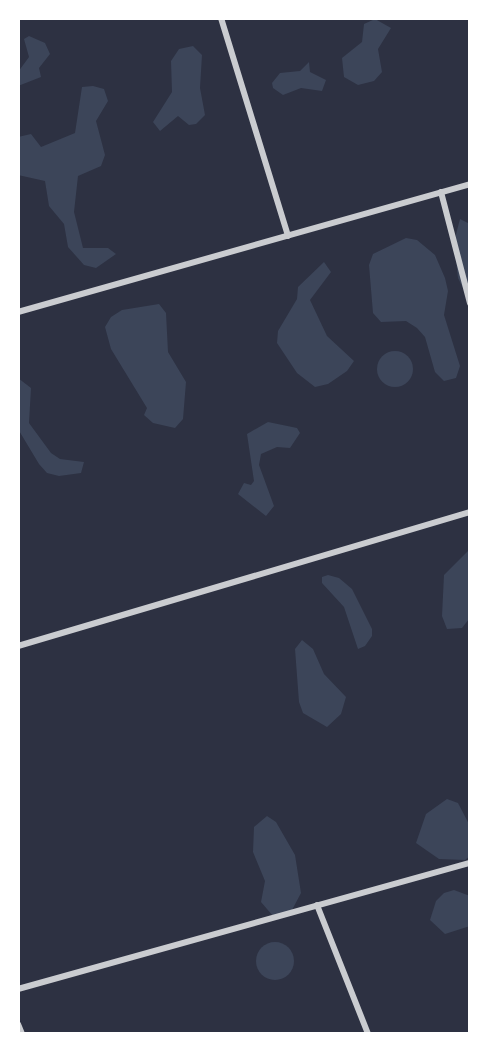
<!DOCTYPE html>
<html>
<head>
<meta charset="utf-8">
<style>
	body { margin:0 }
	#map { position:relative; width:488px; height:1052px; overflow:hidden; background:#2d3142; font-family:Lato,sans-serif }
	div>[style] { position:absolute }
	.green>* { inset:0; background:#3c4559 }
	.round { border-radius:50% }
	.minor>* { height:6px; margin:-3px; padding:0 3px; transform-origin:3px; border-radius:3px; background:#caccd0 }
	span { translate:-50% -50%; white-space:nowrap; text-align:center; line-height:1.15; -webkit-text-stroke:4.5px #fff; paint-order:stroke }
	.frame { position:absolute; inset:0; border:20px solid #fff; pointer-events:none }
</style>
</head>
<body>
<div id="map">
	<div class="green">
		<i style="clip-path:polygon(375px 19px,391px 28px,378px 49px,382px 72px,374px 81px,358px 85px,344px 77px,342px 58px,362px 42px,364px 24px)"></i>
		<i style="clip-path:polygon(29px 36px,45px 43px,50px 54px,39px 68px,41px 77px,18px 86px,18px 72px,29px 57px,24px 39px)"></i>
		<i style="clip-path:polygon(193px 46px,202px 55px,200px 88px,205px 115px,196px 124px,189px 125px,178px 116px,160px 131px,153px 122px,172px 92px,171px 61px,179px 49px)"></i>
		<i style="clip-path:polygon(309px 62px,310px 72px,326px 80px,322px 91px,301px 88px,283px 95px,273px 88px,272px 83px,280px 73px,300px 71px)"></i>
		<i style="clip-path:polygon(93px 86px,104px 89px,108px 101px,96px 121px,105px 155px,101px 166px,78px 176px,74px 212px,83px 248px,108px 248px,116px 254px,96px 268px,84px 265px,68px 247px,64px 224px,49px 206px,45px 181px,18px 175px,18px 137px,31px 134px,41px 147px,75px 133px,82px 87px)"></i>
		<i style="clip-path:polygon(460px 219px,470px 224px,470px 302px,458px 278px,454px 242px)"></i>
		<i style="clip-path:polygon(406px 238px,417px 240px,435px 255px,445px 278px,448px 291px,444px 315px,460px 366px,456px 378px,444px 381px,435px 372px,425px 337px,417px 328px,406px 321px,381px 322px,373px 313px,369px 265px,373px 254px)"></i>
		<i style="clip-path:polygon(324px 262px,331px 272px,310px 300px,327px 336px,354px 361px,347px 371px,328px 384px,315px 387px,297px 373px,277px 343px,278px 331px,297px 299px,298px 287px)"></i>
		<i style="clip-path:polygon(159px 304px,166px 313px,168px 352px,186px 382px,183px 419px,175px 428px,153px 423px,144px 415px,147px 408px,111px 349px,105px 327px,111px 317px,122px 310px)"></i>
		<i class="round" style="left:377px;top:351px;width:36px;height:36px"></i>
		<i style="clip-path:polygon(18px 378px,31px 388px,29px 423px,51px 453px,60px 459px,84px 462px,81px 473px,59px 476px,47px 473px,39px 464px,18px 429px)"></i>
		<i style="clip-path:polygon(268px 422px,297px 428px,300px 433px,290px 448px,277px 447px,261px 454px,259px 465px,274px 506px,266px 516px,238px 494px,244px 483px,251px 485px,254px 481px,247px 434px)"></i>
		<i style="clip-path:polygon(470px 549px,469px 619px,462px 628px,447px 629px,442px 616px,444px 575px)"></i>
		<i style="clip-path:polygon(328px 575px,339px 578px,352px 589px,372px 629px,372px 636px,365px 646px,358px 649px,344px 607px,322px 583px,322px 577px)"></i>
		<i style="clip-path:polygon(302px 640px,313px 649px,324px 674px,346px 697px,341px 714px,327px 727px,303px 713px,299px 702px,295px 649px)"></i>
		<i style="clip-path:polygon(447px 799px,458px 803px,470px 826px,470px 856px,465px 860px,439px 859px,416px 843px,426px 814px)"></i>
		<i style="clip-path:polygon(267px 816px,276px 822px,295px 855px,301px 893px,292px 910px,273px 916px,261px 902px,265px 881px,253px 852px,254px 827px)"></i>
		<i style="clip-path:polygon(454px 890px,470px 896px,470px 926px,445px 934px,430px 920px,436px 901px,444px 893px)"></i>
		<i class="round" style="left:256px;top:942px;width:38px;height:38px"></i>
	</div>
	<div class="minor">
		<i style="left:221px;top:18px;width:228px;rotate:72.9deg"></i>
		<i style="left:441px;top:192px;width:115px;rotate:75.4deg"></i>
		<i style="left:18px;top:312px;width:470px;rotate:-15.8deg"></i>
		<i style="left:18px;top:646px;width:471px;rotate:-16.5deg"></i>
		<i style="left:317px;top:905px;width:139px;rotate:68.4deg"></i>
		<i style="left:18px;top:989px;width:469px;rotate:-15.6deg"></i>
		<i style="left:18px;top:1024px;width:11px;rotate:68deg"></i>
	</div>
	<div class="frame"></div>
</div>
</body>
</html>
